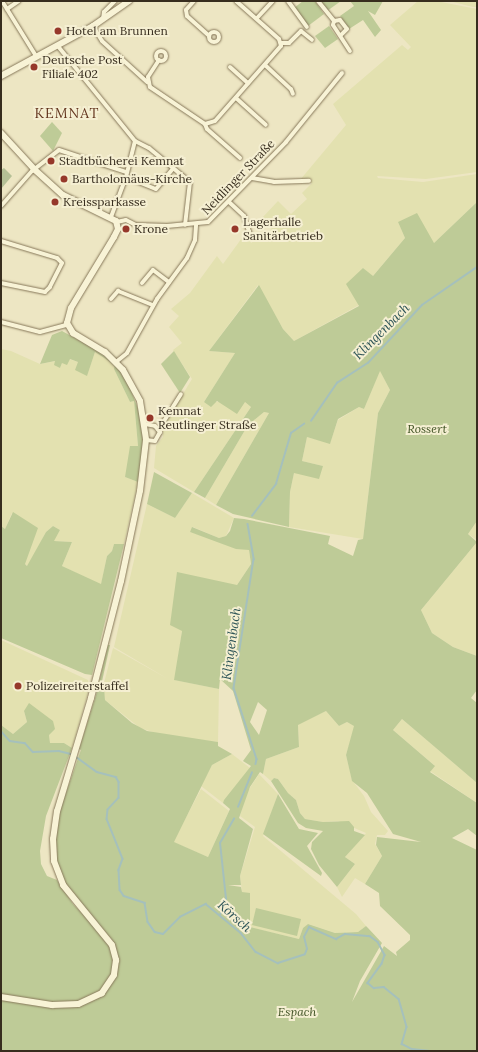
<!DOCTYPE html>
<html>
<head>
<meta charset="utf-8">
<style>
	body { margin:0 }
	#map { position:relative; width:478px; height:1052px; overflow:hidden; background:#ede6c3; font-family:Lora,serif }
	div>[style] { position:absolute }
	.farmland>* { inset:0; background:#e3e1b0 }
	.green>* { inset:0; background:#becb97 }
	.cemetery>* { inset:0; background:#b5c096 }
	.stream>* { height:1.5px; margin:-0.75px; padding:0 0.75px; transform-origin:0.75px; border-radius:0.75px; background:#a5c0bc }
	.roads { filter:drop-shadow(0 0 1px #87785a) drop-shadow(0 0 1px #87785a) }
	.minor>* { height:4px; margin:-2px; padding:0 2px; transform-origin:2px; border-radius:2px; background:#f8f3d6 }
	.minor>.ring { margin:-2px; padding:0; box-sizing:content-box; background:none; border:4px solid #f8f3d6; border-radius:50% }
	.secondary>* { height:6px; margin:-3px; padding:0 3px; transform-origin:3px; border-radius:3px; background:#f8f3d6 }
	.dots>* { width:11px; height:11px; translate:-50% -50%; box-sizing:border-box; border:2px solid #f5efd2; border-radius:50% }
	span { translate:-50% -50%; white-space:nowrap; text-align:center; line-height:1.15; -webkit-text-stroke:4px #f5efd2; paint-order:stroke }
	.poi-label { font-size:12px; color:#372d1e }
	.left { translate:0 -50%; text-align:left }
	.street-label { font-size:12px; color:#372d1e }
	.park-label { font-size:12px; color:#415325; font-style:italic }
	.water-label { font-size:13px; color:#2d5457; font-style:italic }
	.quarter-label { font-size:14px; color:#63351e; letter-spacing:1px }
	.frame { position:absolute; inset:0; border:2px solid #372d1e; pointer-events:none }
</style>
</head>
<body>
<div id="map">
	<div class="farmland">
		<i style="clip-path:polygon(418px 1px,436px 1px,477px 9px,477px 172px,426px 179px,377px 176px,378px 178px,423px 182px,477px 174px,477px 202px,434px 243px,398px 222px,405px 238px,372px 277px,363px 268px,359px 305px,294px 341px,283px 329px,258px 285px,209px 351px,235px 353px,204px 402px,245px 402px,251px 407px,194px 492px,154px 468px,156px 446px,163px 437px,163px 427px,192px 379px,173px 350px,182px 343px,169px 327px,179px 316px,171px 309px,190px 293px,217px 256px,223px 264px,247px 231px,251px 243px,272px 229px,262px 218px,278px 201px,291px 214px,307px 199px,302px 193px,312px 183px,300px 183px,300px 180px,346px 125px,333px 104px,402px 45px,408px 50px,411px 47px,390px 25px)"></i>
		<i style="clip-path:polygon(449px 1px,477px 1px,477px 7px,473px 7px)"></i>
		<i style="clip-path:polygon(1px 349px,11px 351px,40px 364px,56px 361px,60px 368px,62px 363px,69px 359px,78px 362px,87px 375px,95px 352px,116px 365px,114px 369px,130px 402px,134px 401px,138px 446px,125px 477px,138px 482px,124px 544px,114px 544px,112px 551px,107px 556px,101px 585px,62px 566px,72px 542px,53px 541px,60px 530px,53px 526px,46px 532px,28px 566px,25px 564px,12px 513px,5px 529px,1px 526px)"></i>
		<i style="clip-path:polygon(380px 370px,390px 390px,378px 413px,363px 539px,289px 527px,290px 492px,294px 473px,323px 466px,302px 461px,307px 437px,330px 443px,338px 420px,359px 407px,364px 409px)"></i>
		<i style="clip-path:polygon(264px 412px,269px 413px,216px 505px,205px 498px,248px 425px)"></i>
		<i style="clip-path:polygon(192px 493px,234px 518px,226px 536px,219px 538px,193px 527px,190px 532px,249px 550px,251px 564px,237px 585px,182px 630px,175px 680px,219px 689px,218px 742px,165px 736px,140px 728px,105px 700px,103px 687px,113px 648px,168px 679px,114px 647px,147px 504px,175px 518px)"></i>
		<i style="clip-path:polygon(477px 521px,477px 540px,468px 534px)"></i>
		<i style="clip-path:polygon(477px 542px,477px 656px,453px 647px,432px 633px,421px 610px)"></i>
		<i style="clip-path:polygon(1px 640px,88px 680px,89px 689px,72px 748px,64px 743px,50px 743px,49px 735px,24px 711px,27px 722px,13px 734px,1px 725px)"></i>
		<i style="clip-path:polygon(326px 711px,339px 726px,347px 722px,355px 726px,346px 755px,352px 780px,364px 796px,371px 812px,388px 831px,385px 835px,377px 835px,375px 844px,382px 856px,365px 884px,355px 878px,342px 897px,337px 887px,355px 864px,345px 857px,366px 833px,338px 821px,323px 822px,305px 819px,300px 813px,296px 800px,288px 793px,278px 779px,274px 778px,271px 781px,263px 774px,266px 759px,299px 747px,298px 724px)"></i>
		<i style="clip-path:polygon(402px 719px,477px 783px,477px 803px,430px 771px,434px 765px,393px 730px)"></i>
		<i style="clip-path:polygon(232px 754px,250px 768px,223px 803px,201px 786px,212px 765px)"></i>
		<i style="clip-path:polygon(259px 774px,278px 794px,263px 836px,356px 914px,366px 926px,358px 932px,335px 933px,308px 924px,303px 928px,299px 939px,249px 927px,250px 894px,242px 892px,240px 876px,255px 827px,240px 816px,246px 794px)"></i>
		<i style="clip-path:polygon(201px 789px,229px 811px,208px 857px,173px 842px)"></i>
	</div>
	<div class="green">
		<i style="clip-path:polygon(303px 1px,315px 1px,324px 14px,308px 26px,294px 8px)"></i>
		<i style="clip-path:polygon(320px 1px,341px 1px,327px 11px)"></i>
		<i style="clip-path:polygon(350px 1px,383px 1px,375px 15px,368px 11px,381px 30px,375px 37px,363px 20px,349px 29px,340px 16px,354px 6px)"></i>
		<i style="clip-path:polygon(329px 26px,338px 39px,325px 48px,315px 36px)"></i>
		<i style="clip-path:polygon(52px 122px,62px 133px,53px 151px,40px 136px)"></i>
		<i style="clip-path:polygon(evenodd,477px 202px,477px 521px,468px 534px,477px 542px,421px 610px,432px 633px,453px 647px,477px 656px,477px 690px,471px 698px,477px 703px,477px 783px,402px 719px,393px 730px,435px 766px,430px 772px,477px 803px,477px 836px,468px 829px,452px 838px,477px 850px,477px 1051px,1px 1051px,1px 999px,57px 1008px,77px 1007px,104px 995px,117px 974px,118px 958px,113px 941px,64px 882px,57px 861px,55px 841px,61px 807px,81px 750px,79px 749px,96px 695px,108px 645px,110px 645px,101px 686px,104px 688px,105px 700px,132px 723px,147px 731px,218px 742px,218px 746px,232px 754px,212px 765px,174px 842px,208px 857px,230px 809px,223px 803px,224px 800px,251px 766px,243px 761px,251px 750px,233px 691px,220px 679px,219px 689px,174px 680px,182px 631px,170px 625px,177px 572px,237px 585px,251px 564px,249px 550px,236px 549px,190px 532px,192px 527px,219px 538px,226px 536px,230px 531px,234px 518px,244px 519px,330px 536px,328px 544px,353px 556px,358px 540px,363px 539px,378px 413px,390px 390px,380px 371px,364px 409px,359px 407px,338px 419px,330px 444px,307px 437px,302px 461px,323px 466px,319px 479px,294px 473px,290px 492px,289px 527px,233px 514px,216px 505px,269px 413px,264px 412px,248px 425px,205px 498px,194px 492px,251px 407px,245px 402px,237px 414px,217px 401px,211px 407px,204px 402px,235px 353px,209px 351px,259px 285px,283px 329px,294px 341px,359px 306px,346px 284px,363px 268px,373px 276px,405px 238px,398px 222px,417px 213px,434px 243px,477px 202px,258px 702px,267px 710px,259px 735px,250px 722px,258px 702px,477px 202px,326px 711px,339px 726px,347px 722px,354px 726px,346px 755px,352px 781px,367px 793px,393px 834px,421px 842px,377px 837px,376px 845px,382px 856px,365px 884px,379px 893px,380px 906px,410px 935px,410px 940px,396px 952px,397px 956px,384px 946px,352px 1002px,360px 981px,382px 943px,368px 928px,366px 926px,358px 932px,335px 933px,308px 924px,303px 928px,299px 939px,250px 927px,250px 893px,242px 892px,241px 887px,228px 885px,241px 885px,240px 876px,253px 829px,239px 818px,250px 787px,260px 772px,263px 774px,266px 759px,299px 747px,298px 725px,326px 711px)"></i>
		<i style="clip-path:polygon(62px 331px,93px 348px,116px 365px,130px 388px,142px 419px,143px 448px,138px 482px,125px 477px,130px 446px,138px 446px,134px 401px,130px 402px,114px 369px,115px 365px,95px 352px,87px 376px,75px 370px,78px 362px,70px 359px,67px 365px,62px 363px,60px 368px,54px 365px,55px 361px,40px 364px,52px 335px)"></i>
		<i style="clip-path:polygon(174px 351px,190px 377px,180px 393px,161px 364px)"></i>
		<i style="clip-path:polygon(154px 472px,192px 493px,175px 518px,147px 504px)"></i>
		<i style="clip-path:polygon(13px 512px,38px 528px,25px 564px,27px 566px,46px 532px,53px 526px,60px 530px,54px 541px,72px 542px,62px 566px,101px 584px,107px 556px,112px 551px,114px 544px,124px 544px,92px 675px,85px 674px,1px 638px,1px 526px,5px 529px)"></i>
		<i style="clip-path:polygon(29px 703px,53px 721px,55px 729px,49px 735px,50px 743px,64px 743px,72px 748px,46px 816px,40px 851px,41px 864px,47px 876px,57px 880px,73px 904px,101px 933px,110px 946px,113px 959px,111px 976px,102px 990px,81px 1001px,55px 1003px,1px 994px,1px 725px,13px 734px,27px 722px,24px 711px)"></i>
		<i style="clip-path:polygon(274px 778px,278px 779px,288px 793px,296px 800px,300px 813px,305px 819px,323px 822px,349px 821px,354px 827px,354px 831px,365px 835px,345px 857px,355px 864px,337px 887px,319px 865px,311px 849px,312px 842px,323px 831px,306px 828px,298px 823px,271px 781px)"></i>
		<i style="clip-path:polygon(278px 794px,299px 829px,318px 833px,307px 846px,322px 873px,321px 876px,263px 834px)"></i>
		<i style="clip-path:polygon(256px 908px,301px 919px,297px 936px,252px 925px)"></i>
	</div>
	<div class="cemetery">
		<i style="clip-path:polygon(4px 168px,12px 176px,1px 189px,1px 170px)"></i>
	</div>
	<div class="stream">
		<i style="left:311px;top:421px;width:46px;rotate:-55.6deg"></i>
		<i style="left:337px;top:383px;width:37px;rotate:-33deg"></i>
		<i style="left:368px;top:363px;width:79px;rotate:-47deg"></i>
		<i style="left:422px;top:305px;width:67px;rotate:-34.6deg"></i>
		<i style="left:252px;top:516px;width:40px;rotate:-53deg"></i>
		<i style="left:276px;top:484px;width:53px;rotate:-73.6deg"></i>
		<i style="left:291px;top:433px;width:16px;rotate:-35deg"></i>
		<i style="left:248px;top:524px;width:36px;rotate:80deg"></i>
		<i style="left:254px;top:559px;width:131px;rotate:98.8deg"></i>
		<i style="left:234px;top:688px;width:75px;rotate:72.1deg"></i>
		<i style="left:257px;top:759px;width:5px;rotate:101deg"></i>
		<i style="left:1px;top:731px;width:13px;rotate:48deg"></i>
		<i style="left:10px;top:741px;width:15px;rotate:8deg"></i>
		<i style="left:25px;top:743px;width:12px;rotate:48deg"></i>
		<i style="left:33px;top:752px;width:26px;rotate:-2deg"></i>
		<i style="left:59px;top:751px;width:12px;rotate:14deg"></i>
		<i style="left:75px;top:756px;width:27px;rotate:36deg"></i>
		<i style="left:97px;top:772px;width:20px;rotate:15deg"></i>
		<i style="left:116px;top:777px;width:6px;rotate:59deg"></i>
		<i style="left:119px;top:782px;width:16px;rotate:90deg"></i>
		<i style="left:119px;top:798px;width:16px;rotate:133deg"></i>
		<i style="left:108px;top:810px;width:9px;rotate:96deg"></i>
		<i style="left:107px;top:819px;width:43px;rotate:68.2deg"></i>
		<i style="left:123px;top:859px;width:12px;rotate:110deg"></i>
		<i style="left:119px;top:870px;width:20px;rotate:87deg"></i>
		<i style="left:120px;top:890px;width:7px;rotate:56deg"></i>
		<i style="left:124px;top:896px;width:22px;rotate:18deg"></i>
		<i style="left:145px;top:903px;width:19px;rotate:81deg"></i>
		<i style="left:148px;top:922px;width:12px;rotate:55deg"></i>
		<i style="left:155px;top:932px;width:8px;rotate:14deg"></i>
		<i style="left:163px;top:934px;width:24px;rotate:-45deg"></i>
		<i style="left:180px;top:917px;width:29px;rotate:-27deg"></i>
		<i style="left:206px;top:904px;width:45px;rotate:39.6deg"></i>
		<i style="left:241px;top:933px;width:24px;rotate:52deg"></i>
		<i style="left:256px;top:952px;width:25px;rotate:27deg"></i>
		<i style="left:278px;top:963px;width:28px;rotate:-18deg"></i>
		<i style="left:305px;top:954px;width:5px;rotate:-68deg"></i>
		<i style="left:307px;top:949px;width:12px;rotate:-104deg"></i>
		<i style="left:304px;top:937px;width:11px;rotate:-63deg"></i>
		<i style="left:309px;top:927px;width:30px;rotate:24deg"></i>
		<i style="left:336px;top:939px;width:10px;rotate:-29deg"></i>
		<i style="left:345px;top:934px;width:25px;rotate:5deg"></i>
		<i style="left:370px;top:936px;width:10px;rotate:37deg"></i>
		<i style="left:378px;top:942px;width:15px;rotate:62deg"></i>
		<i style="left:385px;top:955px;width:9px;rotate:108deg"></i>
		<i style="left:382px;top:964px;width:24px;rotate:126deg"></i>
		<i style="left:368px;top:983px;width:8px;rotate:40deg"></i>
		<i style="left:374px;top:988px;width:10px;rotate:-6deg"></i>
		<i style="left:384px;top:987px;width:19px;rotate:39deg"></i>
		<i style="left:399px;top:999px;width:29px;rotate:74deg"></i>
		<i style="left:407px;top:1027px;width:18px;rotate:106deg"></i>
		<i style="left:402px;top:1044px;width:11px;rotate:27deg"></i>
		<i style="left:412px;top:1049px;width:18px;rotate:6deg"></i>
		<i style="left:238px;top:807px;width:37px;rotate:-68deg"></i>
		<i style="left:220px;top:915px;width:17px;rotate:-69deg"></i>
		<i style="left:226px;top:899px;width:56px;rotate:-96.1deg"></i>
		<i style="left:220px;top:843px;width:28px;rotate:-60deg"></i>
	</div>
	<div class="roads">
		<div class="minor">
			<i style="left:2px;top:1px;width:65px;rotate:58.3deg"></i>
			<i style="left:194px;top:1px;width:12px;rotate:132deg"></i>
			<i style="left:186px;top:10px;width:6px;rotate:81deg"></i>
			<i style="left:187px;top:16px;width:30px;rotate:42deg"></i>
			<i style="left:288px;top:1px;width:32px;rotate:54deg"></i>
			<i style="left:318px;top:1px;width:26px;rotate:51deg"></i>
			<i style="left:334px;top:21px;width:4px;rotate:104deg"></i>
			<i style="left:333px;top:25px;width:31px;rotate:57deg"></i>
			<i style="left:7px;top:9px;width:14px;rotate:-34deg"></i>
			<i style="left:257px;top:18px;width:23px;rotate:-47deg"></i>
			<i style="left:103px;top:19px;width:7px;rotate:-82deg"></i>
			<i style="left:104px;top:12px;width:16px;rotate:-45deg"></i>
			<i style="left:334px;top:21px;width:6px;rotate:-9deg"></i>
			<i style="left:340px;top:20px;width:11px;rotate:52deg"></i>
			<i style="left:347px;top:29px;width:8px;rotate:135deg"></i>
			<i style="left:93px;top:26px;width:17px;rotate:59deg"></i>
			<i style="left:102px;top:41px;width:61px;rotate:42.3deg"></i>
			<i class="ring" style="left:209px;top:32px;width:6px;height:6px"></i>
			<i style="left:281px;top:43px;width:8px"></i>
			<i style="left:289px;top:43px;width:17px;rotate:-45deg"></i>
			<i style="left:301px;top:31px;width:14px;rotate:39deg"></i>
			<i style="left:57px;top:45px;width:124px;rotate:50.9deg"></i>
			<i style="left:135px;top:141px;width:16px;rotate:27deg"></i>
			<i style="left:149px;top:148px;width:53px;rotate:39.7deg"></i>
			<i style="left:190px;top:182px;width:43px;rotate:96.6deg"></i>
			<i class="ring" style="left:156px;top:51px;width:6px;height:6px"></i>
			<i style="left:159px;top:60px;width:20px;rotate:123deg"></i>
			<i style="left:148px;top:77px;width:10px;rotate:79deg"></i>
			<i style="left:150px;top:87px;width:66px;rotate:33.9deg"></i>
			<i style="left:205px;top:124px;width:5px;rotate:68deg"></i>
			<i style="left:207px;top:129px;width:44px;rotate:41.3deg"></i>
			<i style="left:265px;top:65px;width:35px;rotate:43deg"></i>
			<i style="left:291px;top:89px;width:5px;rotate:68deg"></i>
			<i style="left:230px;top:67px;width:24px;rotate:42deg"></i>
			<i style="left:236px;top:98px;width:40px;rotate:42deg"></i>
			<i style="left:205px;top:124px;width:10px;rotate:-17deg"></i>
			<i style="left:215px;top:121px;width:100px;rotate:-48.7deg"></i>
			<i style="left:281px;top:46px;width:7px;rotate:-106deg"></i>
			<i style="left:279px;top:39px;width:57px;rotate:-138.5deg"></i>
			<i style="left:126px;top:177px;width:32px;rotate:22deg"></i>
			<i style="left:156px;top:189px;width:26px;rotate:-50deg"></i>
			<i style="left:252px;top:178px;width:22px;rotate:10deg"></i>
			<i style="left:274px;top:182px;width:35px;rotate:-2deg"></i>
			<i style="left:229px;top:202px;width:21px;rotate:43deg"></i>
			<i style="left:244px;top:216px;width:19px;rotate:72deg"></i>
			<i style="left:1px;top:206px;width:47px;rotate:-48.5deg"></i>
			<i style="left:32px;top:171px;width:34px;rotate:-38deg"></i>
			<i style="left:59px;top:150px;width:71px;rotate:18.2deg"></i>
			<i style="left:111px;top:217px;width:43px;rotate:-69.4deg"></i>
			<i style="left:126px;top:177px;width:37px;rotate:-76deg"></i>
			<i style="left:117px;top:222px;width:9px;rotate:-13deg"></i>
			<i style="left:126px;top:220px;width:11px;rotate:27deg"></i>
			<i style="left:136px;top:225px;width:31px;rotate:2deg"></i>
			<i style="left:167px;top:226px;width:41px;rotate:-5.6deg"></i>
			<i style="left:208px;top:222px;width:112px;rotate:-45.7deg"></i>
			<i style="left:286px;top:142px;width:89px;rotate:-50.9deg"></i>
			<i style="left:1px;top:241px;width:59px;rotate:16.9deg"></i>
			<i style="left:57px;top:258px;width:7px;rotate:45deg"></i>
			<i style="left:62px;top:263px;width:27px;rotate:117deg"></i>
			<i style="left:50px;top:287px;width:7px;rotate:135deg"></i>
			<i style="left:45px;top:292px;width:45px;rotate:-168.4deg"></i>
			<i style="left:142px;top:283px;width:17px;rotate:-50deg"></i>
			<i style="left:153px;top:270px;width:20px;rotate:37deg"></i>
			<i style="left:111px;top:299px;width:11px;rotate:-49deg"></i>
			<i style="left:118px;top:291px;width:38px;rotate:22deg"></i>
			<i style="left:1px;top:322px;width:40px;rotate:14.4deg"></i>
			<i style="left:40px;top:332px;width:28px;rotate:-15deg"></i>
			<i style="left:116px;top:362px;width:14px;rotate:-39deg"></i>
			<i style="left:127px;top:353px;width:62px;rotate:-60.9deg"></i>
			<i style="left:157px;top:299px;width:51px;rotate:-53.8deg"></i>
			<i style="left:187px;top:258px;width:20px;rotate:-66deg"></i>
			<i style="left:195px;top:240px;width:15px;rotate:-86deg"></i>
			<i style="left:145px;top:424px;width:10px;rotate:11deg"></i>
			<i style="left:155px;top:426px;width:8px;rotate:50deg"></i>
			<i style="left:160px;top:432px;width:10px;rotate:119deg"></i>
			<i style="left:155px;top:441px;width:9px;rotate:-174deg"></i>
			<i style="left:159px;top:429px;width:41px;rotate:-57.8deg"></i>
		</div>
		<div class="secondary">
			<i style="left:1px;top:76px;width:105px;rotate:-28.5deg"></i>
			<i style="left:93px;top:26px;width:44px;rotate:-34.8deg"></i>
			<i style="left:1px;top:133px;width:50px;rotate:47.4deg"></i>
			<i style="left:35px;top:170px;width:38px;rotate:42deg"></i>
			<i style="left:63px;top:195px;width:59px;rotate:26.1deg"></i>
			<i style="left:116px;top:221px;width:8px;rotate:76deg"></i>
			<i style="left:118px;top:229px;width:9px;rotate:117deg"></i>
			<i style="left:114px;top:237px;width:83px;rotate:121.2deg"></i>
			<i style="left:71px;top:308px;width:16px;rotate:105deg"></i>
			<i style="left:67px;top:323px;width:12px;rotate:59deg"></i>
			<i style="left:73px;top:333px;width:37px;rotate:31deg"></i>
			<i style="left:105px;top:352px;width:25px;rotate:45deg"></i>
			<i style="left:123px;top:370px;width:35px;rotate:61deg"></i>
			<i style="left:140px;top:401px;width:39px;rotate:81deg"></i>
			<i style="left:146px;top:440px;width:51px;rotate:96.7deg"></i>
			<i style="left:140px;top:491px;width:92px;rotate:101.9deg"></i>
			<i style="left:121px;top:581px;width:121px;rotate:104.4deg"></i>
			<i style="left:91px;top:698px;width:118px;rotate:106.7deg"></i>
			<i style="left:57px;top:811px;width:28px;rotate:98deg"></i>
			<i style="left:53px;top:839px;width:22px;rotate:87deg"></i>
			<i style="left:54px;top:861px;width:26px;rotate:69deg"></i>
			<i style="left:63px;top:885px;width:77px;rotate:50.8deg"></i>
			<i style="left:112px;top:945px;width:16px;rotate:75deg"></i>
			<i style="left:116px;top:960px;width:15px;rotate:98deg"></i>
			<i style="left:114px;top:975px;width:22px;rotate:124deg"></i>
			<i style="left:102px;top:993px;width:26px;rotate:155deg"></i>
			<i style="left:78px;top:1004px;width:26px;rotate:178deg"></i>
			<i style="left:52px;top:1005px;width:52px;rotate:-171.1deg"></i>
		</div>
	</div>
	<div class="dots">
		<i style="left:58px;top:31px;background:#96382a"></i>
		<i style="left:34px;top:67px;background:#96382a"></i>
		<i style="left:51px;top:161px;background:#96382a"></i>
		<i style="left:64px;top:179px;background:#96382a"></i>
		<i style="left:55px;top:202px;background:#96382a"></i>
		<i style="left:126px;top:229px;background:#96382a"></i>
		<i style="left:235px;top:229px;background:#96382a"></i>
		<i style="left:150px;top:418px;background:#96382a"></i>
		<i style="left:18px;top:686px;background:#96382a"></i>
	</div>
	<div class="poi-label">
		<span class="left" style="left:66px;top:31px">Hotel am Brunnen</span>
		<span class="left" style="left:42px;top:67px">Deutsche Post<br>Filiale 402</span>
		<span class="left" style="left:59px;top:161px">Stadtbücherei Kemnat</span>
		<span class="left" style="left:72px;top:179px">Bartholomäus-Kirche</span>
		<span class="left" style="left:63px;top:202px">Kreissparkasse</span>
		<span class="left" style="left:243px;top:229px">Lagerhalle<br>Sanitärbetrieb</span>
		<span class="left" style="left:134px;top:229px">Krone</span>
		<span class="left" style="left:158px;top:418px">Kemnat<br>Reutlinger Straße</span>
		<span class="left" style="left:26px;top:686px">Polizeireiterstaffel</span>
	</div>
	<div class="street-label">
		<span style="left:238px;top:177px;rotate:-46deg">Neidlinger Straße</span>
	</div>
	<div class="park-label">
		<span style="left:427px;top:429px">Rossert</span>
		<span style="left:297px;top:1012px">Espach</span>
	</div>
	<div class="water-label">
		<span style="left:382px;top:332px;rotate:-45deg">Klingenbach</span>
		<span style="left:232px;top:644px;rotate:-82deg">Klingenbach</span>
		<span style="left:234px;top:917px;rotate:42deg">Körsch</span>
	</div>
	<div class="quarter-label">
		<span style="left:67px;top:113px">KEMNAT</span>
	</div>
	<div class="frame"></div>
</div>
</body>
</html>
